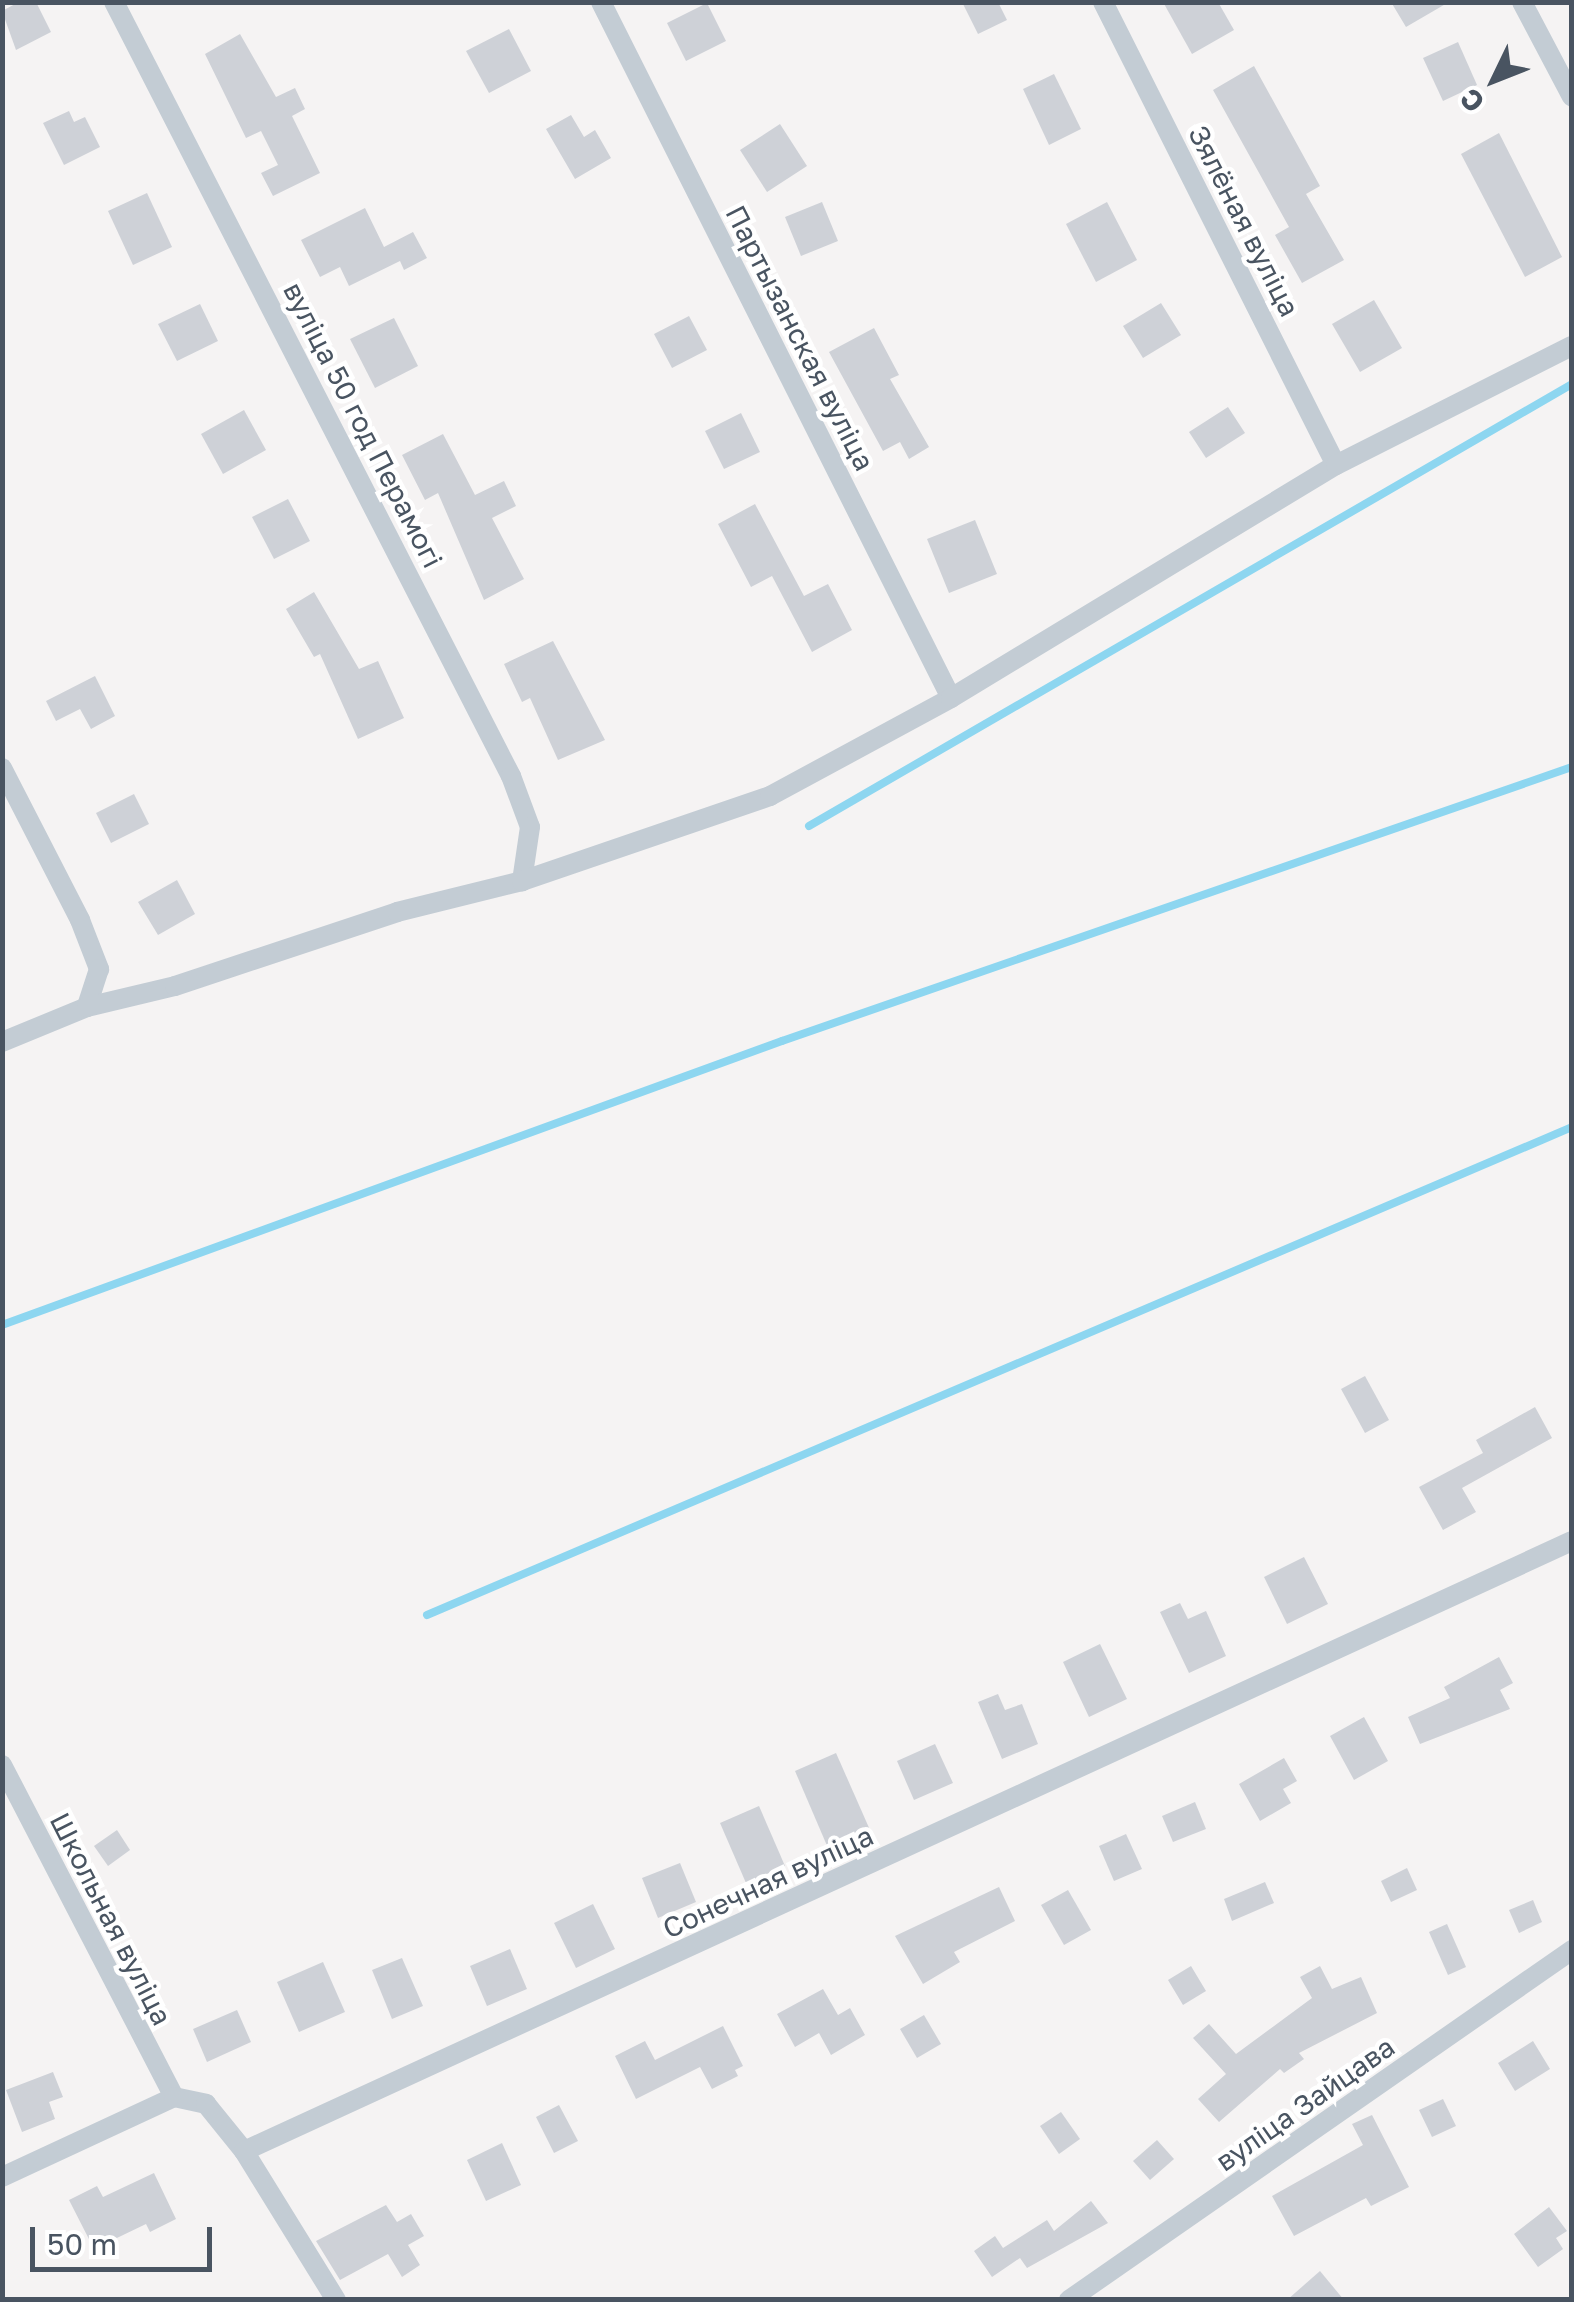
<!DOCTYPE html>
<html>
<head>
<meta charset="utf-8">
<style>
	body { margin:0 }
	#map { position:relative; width:1574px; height:2302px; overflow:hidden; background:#f5f3f3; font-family:"Golos Text",sans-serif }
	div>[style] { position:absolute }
	.stream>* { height:8px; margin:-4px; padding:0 4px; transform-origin:4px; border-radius:4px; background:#8dd6f0 }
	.building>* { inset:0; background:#ced1d7 }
	.street>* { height:20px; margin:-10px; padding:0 10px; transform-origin:10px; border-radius:10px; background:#c3ccd4 }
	span { translate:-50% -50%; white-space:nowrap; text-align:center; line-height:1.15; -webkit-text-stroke:9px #fff; paint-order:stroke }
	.street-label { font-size:28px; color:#495461 }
	.frame { position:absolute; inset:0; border:5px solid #495461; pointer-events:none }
	.north { position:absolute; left:1444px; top:30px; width:100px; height:100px; -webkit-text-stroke:8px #fff; paint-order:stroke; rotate:227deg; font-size:28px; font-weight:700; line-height:40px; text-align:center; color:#495461 }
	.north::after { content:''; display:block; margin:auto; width:35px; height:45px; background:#495461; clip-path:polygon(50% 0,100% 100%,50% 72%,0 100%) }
	.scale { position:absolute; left:30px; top:2227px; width:182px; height:45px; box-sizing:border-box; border:5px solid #495461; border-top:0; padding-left:12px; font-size:30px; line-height:35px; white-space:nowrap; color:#495461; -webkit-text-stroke:8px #fff; paint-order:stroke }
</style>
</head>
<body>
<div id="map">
	<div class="stream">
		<i style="left:809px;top:826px;width:882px;rotate:-30.08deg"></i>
		<i style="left:2px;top:1325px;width:830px;rotate:-20.01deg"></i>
		<i style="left:782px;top:1041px;width:836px;rotate:-19.13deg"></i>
		<i style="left:427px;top:1615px;width:1245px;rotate:-23.08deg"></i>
	</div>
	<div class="building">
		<i style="clip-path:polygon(19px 2px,36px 2px,51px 32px,16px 50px,2px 11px)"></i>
		<i style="clip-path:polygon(962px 2px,998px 2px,1007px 20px,978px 34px)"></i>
		<i style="clip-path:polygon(1163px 2px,1218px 2px,1234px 30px,1192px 54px)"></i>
		<i style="clip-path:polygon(1391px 2px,1449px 2px,1406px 27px)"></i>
		<i style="clip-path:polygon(707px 3px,726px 41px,686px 61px,667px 23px)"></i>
		<i style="clip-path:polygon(509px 29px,531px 71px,489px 93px,466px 51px)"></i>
		<i style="clip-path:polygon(240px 34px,276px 97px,295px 88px,305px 109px,292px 116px,320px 173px,273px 196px,261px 173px,278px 165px,261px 131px,246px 138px,205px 54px)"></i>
		<i style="clip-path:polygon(1458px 42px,1477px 85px,1443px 101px,1423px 58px)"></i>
		<i style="clip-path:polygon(1254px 66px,1320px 186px,1306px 194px,1344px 260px,1302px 283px,1275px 235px,1289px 227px,1213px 90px)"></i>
		<i style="clip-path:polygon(1054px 74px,1081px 129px,1049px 145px,1023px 89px)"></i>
		<i style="clip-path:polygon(69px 111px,74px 122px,85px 117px,100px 147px,64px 165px,43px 123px)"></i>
		<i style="clip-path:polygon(571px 115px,584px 137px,595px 130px,611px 158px,575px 179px,546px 129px)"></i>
		<i style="clip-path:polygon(780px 124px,807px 166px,767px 192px,740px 150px)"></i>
		<i style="clip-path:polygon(1499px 133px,1562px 257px,1525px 277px,1461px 154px)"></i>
		<i style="clip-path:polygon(147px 193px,172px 247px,133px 265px,108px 211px)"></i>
		<i style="clip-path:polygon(822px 202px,838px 241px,801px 256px,785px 217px)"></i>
		<i style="clip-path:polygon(1107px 202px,1137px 260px,1096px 282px,1066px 224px)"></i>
		<i style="clip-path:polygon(365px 208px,384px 247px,413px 232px,427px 258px,404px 270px,400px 261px,349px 286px,340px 267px,320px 277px,301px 240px)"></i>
		<i style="clip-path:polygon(1374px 300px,1402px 348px,1360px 372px,1332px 324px)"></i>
		<i style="clip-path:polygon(1161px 303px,1181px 335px,1143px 358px,1123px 326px)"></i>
		<i style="clip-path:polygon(200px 304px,218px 341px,177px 361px,158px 324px)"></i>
		<i style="clip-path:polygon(689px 316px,707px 350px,672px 368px,654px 334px)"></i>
		<i style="clip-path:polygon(394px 318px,418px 366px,375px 388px,350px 339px)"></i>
		<i style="clip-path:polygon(874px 328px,899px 375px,890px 379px,929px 447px,909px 459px,900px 442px,883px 451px,829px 352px)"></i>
		<i style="clip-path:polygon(1228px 407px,1245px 433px,1206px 458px,1189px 432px)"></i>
		<i style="clip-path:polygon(244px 410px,266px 450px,223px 474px,201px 434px)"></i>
		<i style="clip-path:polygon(741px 413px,760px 452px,724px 469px,705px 431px)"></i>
		<i style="clip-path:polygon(443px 434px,475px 495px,504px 481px,516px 506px,492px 518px,524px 579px,484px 600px,438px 493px,425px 500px,402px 455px)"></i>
		<i style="clip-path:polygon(288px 499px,310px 541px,274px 559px,252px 517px)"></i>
		<i style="clip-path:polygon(755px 504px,804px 596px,828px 584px,852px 630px,812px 652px,772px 576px,751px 587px,718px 524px)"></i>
		<i style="clip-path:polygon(975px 520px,997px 574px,949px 593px,927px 539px)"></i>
		<i style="clip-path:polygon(314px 592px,359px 669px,378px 661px,404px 718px,358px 739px,320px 654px,314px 657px,286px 609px)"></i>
		<i style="clip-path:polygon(553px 641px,605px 740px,558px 760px,530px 698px,522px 702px,504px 664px)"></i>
		<i style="clip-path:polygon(95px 676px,115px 716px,91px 729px,80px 709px,56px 721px,46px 701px)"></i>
		<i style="clip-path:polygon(134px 794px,149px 824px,111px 843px,96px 813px)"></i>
		<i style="clip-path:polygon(177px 880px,195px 914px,158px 935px,138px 902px)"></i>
		<i style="clip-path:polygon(1365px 1376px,1389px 1420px,1365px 1433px,1341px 1389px)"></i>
		<i style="clip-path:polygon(1535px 1407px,1552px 1438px,1462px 1488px,1476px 1512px,1443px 1530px,1419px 1487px,1483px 1453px,1476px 1440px)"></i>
		<i style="clip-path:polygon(1304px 1557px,1328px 1604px,1287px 1624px,1264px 1577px)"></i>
		<i style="clip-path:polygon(1180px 1603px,1188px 1619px,1206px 1611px,1226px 1656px,1189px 1673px,1160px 1612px)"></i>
		<i style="clip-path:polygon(1100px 1644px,1127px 1699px,1089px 1717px,1063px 1662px)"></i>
		<i style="clip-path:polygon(1499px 1657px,1513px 1683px,1500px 1690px,1510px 1709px,1420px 1744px,1408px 1717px,1450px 1698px,1444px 1687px)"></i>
		<i style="clip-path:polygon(998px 1694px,1005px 1710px,1022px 1704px,1038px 1744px,1002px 1759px,978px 1702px)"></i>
		<i style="clip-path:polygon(1364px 1717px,1388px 1761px,1354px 1780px,1330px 1736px)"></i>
		<i style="clip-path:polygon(935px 1744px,953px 1783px,914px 1800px,897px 1761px)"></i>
		<i style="clip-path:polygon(836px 1753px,870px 1830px,828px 1848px,795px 1771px)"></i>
		<i style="clip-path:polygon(1284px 1758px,1297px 1781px,1283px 1789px,1291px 1803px,1260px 1821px,1239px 1784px)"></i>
		<i style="clip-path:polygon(1195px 1802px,1206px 1829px,1173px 1842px,1162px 1816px)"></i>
		<i style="clip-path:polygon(759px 1806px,785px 1866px,746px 1883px,720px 1823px)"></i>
		<i style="clip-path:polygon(117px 1830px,130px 1850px,108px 1866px,94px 1846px)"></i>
		<i style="clip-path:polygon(1126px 1834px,1142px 1869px,1114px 1881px,1099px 1846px)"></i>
		<i style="clip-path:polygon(680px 1863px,696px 1902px,658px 1918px,642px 1878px)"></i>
		<i style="clip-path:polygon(1407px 1868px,1417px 1890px,1391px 1902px,1381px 1881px)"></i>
		<i style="clip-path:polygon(1265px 1882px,1274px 1903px,1232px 1921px,1224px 1899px)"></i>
		<i style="clip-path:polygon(999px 1887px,1015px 1921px,954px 1952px,960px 1962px,923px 1984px,895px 1936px)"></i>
		<i style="clip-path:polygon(1068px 1890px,1091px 1930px,1064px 1945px,1041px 1905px)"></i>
		<i style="clip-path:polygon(1533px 1900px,1542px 1922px,1519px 1933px,1509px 1910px)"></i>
		<i style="clip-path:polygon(593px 1904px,615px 1949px,576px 1968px,554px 1923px)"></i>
		<i style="clip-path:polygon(1447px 1924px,1466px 1967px,1448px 1975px,1429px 1932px)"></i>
		<i style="clip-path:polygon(510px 1949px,527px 1989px,487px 2006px,470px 1966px)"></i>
		<i style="clip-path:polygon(402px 1958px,423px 2006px,392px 2019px,372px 1970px)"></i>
		<i style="clip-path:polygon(323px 1962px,345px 2012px,299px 2032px,277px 1982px)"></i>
		<i style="clip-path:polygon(1191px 1966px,1206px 1991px,1183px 2005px,1168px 1980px)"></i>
		<i style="clip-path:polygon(1320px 1966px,1332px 1989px,1361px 1977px,1377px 2013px,1299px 2053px,1304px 2059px,1284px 2073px,1280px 2069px,1219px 2122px,1198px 2099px,1226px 2074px,1193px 2038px,1209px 2024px,1236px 2054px,1312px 1998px,1300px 1977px)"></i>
		<i style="clip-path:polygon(823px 1989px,838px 2015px,850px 2008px,865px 2035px,831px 2055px,819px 2033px,795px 2047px,777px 2014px)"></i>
		<i style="clip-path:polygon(237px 2010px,251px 2042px,207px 2062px,193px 2029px)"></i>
		<i style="clip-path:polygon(924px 2015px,941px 2044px,917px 2058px,900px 2029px)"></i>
		<i style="clip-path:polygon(723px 2026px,743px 2066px,735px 2070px,738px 2076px,712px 2089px,700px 2067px,636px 2099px,615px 2056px,645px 2041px,655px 2060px)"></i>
		<i style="clip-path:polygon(1533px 2041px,1550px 2069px,1515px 2091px,1498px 2063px)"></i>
		<i style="clip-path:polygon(53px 2072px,63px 2097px,49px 2102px,55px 2119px,22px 2132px,6px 2090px)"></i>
		<i style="clip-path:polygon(1443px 2099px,1456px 2126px,1432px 2137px,1419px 2110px)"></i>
		<i style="clip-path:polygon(559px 2105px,578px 2141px,554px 2153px,536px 2117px)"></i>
		<i style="clip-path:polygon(1061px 2112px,1080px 2139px,1059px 2154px,1040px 2126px)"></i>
		<i style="clip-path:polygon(1372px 2115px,1409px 2187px,1371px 2206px,1366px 2198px,1294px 2236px,1272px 2196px,1363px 2145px,1352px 2124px)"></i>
		<i style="clip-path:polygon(1157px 2140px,1174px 2159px,1150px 2180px,1133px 2161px)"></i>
		<i style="clip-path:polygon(502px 2143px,521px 2185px,486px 2201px,467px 2160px)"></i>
		<i style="clip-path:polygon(154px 2173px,176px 2219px,150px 2232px,146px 2224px,94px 2249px,69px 2200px,97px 2186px,103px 2197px)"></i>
		<i style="clip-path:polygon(1091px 2201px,1108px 2223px,1027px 2268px,1020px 2258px,992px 2277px,974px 2251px,995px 2236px,1003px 2248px,1047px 2220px,1054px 2231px)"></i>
		<i style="clip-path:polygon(386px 2205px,397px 2222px,411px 2214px,424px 2236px,408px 2245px,420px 2265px,402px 2277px,388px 2254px,340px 2280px,316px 2241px)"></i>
		<i style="clip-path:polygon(1549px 2207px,1567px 2231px,1556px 2238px,1563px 2249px,1538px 2267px,1514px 2234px)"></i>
		<i style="clip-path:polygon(1320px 2271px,1344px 2300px,1287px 2300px)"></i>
	</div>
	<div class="street">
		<i style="left:114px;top:2px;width:870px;rotate:62.85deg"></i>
		<i style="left:511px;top:776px;width:54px;rotate:69.6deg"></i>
		<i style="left:530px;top:827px;width:55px;rotate:98.4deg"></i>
		<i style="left:601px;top:2px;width:779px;rotate:63.3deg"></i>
		<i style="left:1103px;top:2px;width:518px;rotate:63.29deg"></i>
		<i style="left:1522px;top:2px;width:107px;rotate:62.2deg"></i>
		<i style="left:2px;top:768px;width:171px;rotate:62.8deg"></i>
		<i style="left:80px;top:920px;width:53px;rotate:68.8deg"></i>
		<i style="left:99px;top:969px;width:40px;rotate:108deg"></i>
		<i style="left:87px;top:1007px;width:92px;rotate:157.6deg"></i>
		<i style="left:87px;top:1007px;width:90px;rotate:-13.4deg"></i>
		<i style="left:175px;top:986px;width:234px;rotate:-18.4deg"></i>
		<i style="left:397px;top:912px;width:129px;rotate:-13.9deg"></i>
		<i style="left:522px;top:881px;width:262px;rotate:-18.9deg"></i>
		<i style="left:770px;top:796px;width:206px;rotate:-28.4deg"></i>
		<i style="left:951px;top:698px;width:450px;rotate:-31.2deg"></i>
		<i style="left:1336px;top:465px;width:264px;rotate:-26.8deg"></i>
		<i style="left:2px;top:1765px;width:374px;rotate:62.6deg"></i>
		<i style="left:244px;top:2151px;width:175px;rotate:58.3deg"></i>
		<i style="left:2px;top:2177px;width:190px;rotate:-24.9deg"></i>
		<i style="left:174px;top:2097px;width:33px;rotate:12deg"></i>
		<i style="left:206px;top:2104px;width:60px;rotate:51deg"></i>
		<i style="left:244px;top:2151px;width:1461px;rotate:-24.67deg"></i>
		<i style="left:1069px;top:2300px;width:613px;rotate:-34.83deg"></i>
	</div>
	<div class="street-label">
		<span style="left:1244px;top:221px;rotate:63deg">Зялёная вуліца</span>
		<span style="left:800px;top:338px;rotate:63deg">Партызанская вуліца</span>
		<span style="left:363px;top:425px;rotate:63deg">вуліца 50 год Перамогі</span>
		<span style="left:768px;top:1882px;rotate:-25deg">Сонечная вуліца</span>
		<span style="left:111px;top:1919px;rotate:63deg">Школьная вуліца</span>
		<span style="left:1305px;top:2104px;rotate:-35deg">вуліца Зайцава</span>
	</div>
	<div class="frame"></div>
	<div class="north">С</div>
	<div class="scale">50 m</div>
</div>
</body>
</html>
